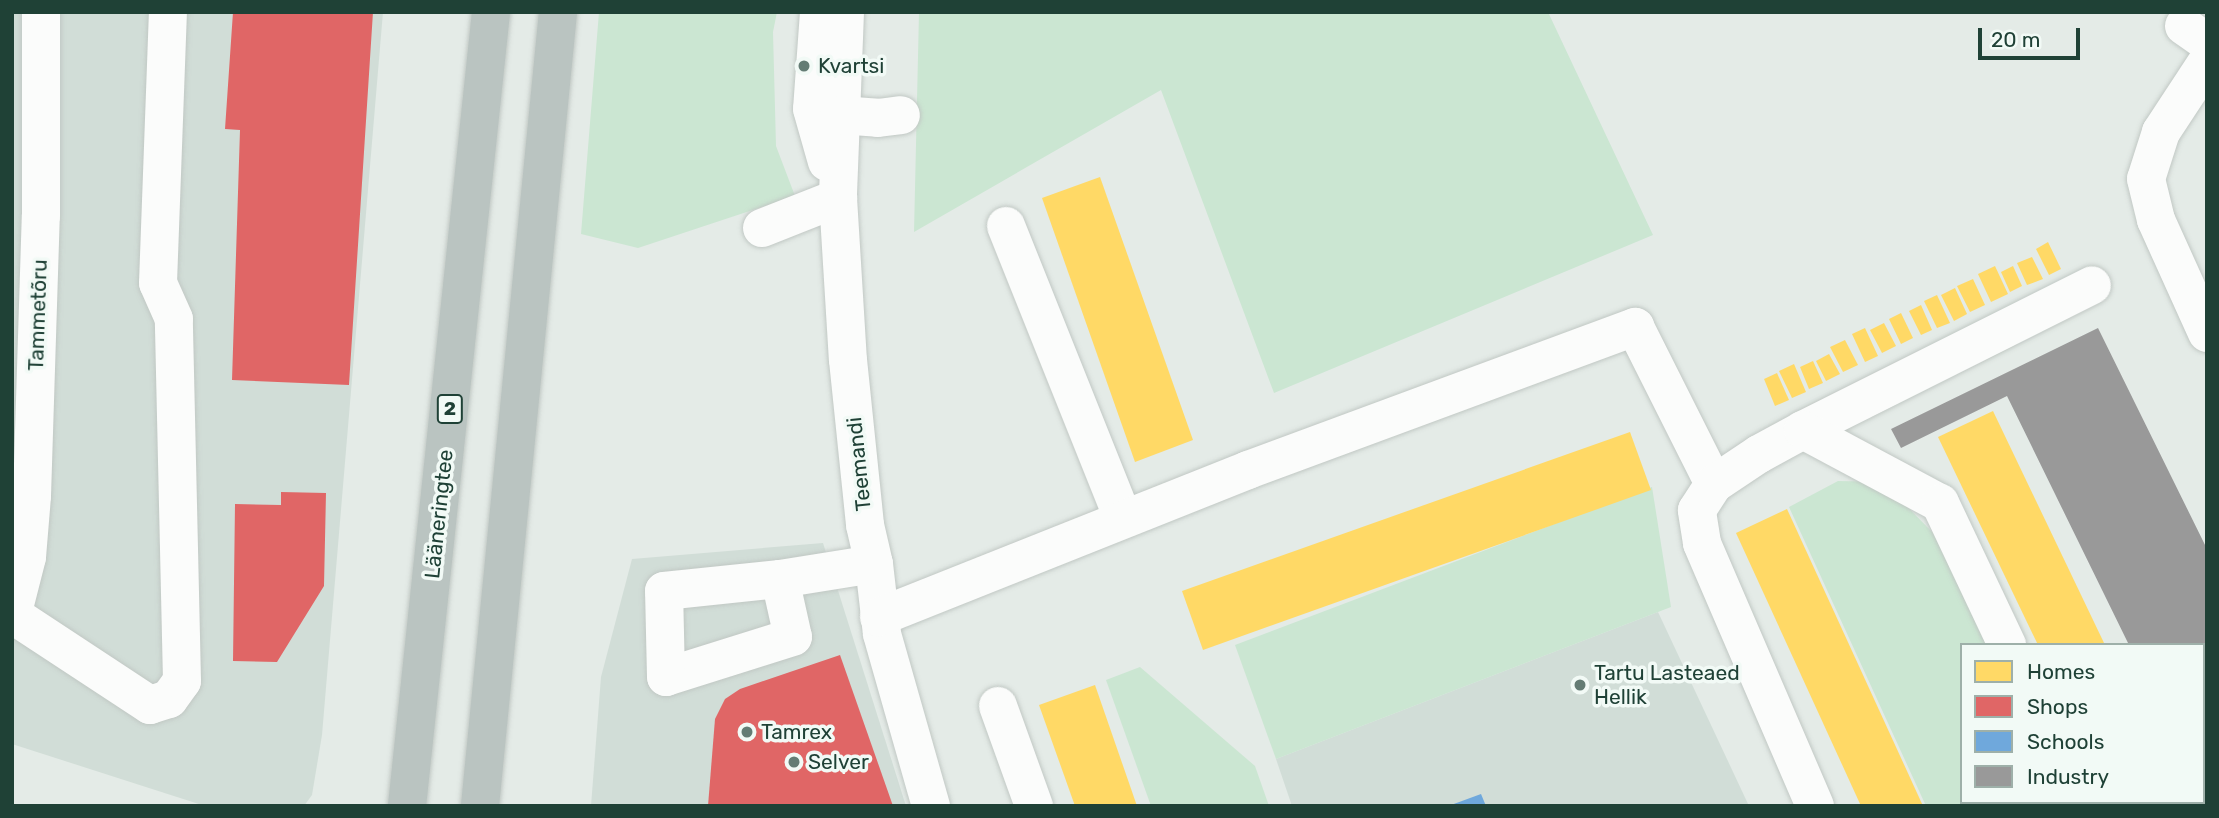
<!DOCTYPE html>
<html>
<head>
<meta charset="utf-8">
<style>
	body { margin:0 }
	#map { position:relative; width:2219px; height:818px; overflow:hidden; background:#e4ebe7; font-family:Rubik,sans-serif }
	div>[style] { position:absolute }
	.built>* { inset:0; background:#d1ddd7 }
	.green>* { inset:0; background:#cbe6d2 }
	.homes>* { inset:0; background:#ffd966 }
	.shops>* { inset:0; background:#e06666 }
	.schools>* { inset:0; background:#6fa8dc }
	.industry>* { inset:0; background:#999 }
	.roads { filter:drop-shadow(0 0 2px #c1c8c4) drop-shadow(0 0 2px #c1c8c4) }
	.minor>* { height:38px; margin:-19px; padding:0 19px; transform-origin:19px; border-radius:19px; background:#fbfcfb }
	.highway>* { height:38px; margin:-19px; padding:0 19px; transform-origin:19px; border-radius:19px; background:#bac4c1 }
	.dots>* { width:19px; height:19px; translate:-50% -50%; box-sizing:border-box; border:4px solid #f2faf6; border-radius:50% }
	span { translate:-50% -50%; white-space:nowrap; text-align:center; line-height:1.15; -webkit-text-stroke:7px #f2faf6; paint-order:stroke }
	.shield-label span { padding:2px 5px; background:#f2faf6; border:2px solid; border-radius:5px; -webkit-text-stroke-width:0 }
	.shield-label { font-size:19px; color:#1f4136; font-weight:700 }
	.poi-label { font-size:21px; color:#1f4136 }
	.left { translate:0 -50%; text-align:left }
	.street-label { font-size:21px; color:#1f4136 }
	.frame { position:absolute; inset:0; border:14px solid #1f4136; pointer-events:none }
	.legend { position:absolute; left:1960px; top:643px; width:245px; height:161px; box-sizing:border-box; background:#f2faf6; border:2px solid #9eb0a9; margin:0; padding:9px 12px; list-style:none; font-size:21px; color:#1f4136 }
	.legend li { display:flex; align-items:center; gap:14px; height:35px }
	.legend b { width:35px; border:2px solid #9eb0a9 }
	.scale { position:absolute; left:1978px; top:28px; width:102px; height:32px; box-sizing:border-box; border:4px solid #1f4136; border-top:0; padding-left:9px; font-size:21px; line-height:24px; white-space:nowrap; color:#1f4136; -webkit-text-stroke:5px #f2faf6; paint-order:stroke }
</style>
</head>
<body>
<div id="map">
	<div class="built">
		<i style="clip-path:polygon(12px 12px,383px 12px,322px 735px,312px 795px,304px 806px,205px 806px,12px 744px)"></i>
		<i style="clip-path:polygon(823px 543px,906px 806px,591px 806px,601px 677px,632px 559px)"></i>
		<i style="clip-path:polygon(1658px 612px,1749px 806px,1292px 806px,1276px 759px)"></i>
	</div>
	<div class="green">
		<i style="clip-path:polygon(599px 12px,777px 12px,773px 32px,776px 146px,795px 196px,638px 248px,581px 234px)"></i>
		<i style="clip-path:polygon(919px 12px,1548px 12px,1653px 235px,1274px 393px,1161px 90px,914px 232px)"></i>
		<i style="clip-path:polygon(1838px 481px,1883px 482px,1936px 536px,1987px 645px,1962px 645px,1962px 802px,2061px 802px,2063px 806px,1926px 806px,1789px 507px)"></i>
		<i style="clip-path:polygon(1652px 487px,1671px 607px,1276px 759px,1235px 645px)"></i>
		<i style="clip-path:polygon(1140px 667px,1255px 766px,1269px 806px,1151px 806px,1106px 680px)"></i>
	</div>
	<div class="homes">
		<i style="clip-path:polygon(1100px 177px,1193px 440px,1135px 462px,1042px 198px)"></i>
		<i style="clip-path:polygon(2048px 242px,2061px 269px,2049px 275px,2036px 249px)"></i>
		<i style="clip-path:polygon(2032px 257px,2043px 279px,2027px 285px,2017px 263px)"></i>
		<i style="clip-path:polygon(1995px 266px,2008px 294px,1991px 302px,1978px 274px)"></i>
		<i style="clip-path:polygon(2013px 266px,2022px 286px,2010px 292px,2001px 272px)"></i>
		<i style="clip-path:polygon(1973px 279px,1985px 305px,1970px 312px,1957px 286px)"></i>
		<i style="clip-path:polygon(1955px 288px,1967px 314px,1954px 321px,1941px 295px)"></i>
		<i style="clip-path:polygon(1937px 295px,1950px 323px,1937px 328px,1924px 301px)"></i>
		<i style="clip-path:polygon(1921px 305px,1932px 330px,1921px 335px,1909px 311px)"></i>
		<i style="clip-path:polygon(1901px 313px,1913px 338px,1901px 344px,1889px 319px)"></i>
		<i style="clip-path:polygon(1884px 323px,1896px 346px,1882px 353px,1870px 330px)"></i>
		<i style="clip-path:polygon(1865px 328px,1878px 356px,1865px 362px,1852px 334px)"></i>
		<i style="clip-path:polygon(1845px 340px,1858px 365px,1843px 372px,1830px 347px)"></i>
		<i style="clip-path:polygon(1829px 354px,1840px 374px,1826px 381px,1816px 361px)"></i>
		<i style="clip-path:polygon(1813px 361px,1823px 383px,1809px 389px,1800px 367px)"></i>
		<i style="clip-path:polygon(1794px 364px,1806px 392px,1792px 398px,1779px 371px)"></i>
		<i style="clip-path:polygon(1777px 373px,1789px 400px,1775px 406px,1764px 379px)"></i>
		<i style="clip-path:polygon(1993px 411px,2105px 645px,2038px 645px,1938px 437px)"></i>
		<i style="clip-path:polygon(1630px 432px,1651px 490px,1203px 650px,1182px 591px)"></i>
		<i style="clip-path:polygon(1787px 509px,1923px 806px,1861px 806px,1736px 533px)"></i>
		<i style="clip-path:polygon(1095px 685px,1137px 806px,1075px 806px,1039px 705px)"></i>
		<i style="clip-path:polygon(2114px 802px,2180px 802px,2181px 806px,2116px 806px)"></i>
	</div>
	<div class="shops">
		<i style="clip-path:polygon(233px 12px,373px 12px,349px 385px,232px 380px,240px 130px,225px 129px)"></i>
		<i style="clip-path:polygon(281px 492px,326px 493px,324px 586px,277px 662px,233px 661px,235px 504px,281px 505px)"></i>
		<i style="clip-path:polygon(840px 655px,893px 806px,708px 806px,715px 719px,725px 699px,740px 689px)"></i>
	</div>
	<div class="schools">
		<i style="clip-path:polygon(1481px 794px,1486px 806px,1451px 806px,1451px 805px)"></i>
	</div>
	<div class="industry">
		<i style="clip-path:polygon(2098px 328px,2207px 549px,2207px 802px,2203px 795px,2203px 645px,2129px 645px,2007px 396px,1901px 448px,1891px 429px)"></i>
	</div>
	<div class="roads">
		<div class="minor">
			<i style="left:819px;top:12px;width:97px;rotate:94.1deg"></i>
			<i style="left:812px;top:109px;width:55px;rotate:74.2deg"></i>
			<i style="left:845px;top:12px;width:186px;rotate:92.2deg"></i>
			<i style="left:838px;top:198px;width:162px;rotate:86.5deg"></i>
			<i style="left:848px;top:360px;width:166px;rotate:84.1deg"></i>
			<i style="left:865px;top:525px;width:40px;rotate:77deg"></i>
			<i style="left:874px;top:564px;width:70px;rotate:83.5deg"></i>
			<i style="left:882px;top:634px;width:179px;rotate:74.1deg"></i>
			<i style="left:2184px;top:26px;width:28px;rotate:35deg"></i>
			<i style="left:2207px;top:62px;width:84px;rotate:123.3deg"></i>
			<i style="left:2161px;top:132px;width:49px;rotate:107.7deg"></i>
			<i style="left:2146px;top:179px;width:42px;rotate:76.3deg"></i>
			<i style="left:2156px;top:220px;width:124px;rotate:65.7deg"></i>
			<i style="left:839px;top:115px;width:39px;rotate:4deg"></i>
			<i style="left:878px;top:118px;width:23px;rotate:-7deg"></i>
			<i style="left:1006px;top:226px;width:315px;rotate:68.2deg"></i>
			<i style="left:762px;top:228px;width:82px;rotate:-21.5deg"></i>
			<i style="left:1803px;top:430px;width:323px;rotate:-26.6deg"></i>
			<i style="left:780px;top:579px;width:59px;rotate:77.4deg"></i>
			<i style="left:793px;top:637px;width:133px;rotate:162.5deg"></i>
			<i style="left:666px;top:677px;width:86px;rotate:-91.3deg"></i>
			<i style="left:664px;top:591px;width:117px;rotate:-5.9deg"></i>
			<i style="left:780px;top:579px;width:95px;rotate:-9.1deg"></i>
			<i style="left:13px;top:615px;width:164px;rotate:33.3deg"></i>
			<i style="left:150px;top:705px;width:20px;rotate:-18deg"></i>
			<i style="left:169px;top:699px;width:22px;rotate:-54deg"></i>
			<i style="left:182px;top:681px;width:362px;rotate:-91.3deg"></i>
			<i style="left:174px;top:319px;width:39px;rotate:-114deg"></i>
			<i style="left:158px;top:283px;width:271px;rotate:-87.9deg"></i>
			<i style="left:12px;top:616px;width:61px;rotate:-75.7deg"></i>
			<i style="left:27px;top:557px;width:61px;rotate:-85.3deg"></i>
			<i style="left:32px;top:496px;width:280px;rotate:-88.2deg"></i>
			<i style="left:41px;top:216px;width:204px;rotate:-90deg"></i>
			<i style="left:879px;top:617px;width:397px;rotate:-21.7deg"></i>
			<i style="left:1248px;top:470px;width:413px;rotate:-20.3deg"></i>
			<i style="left:1635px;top:327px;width:176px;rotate:63.3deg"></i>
			<i style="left:998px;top:706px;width:106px;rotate:70.2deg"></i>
			<i style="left:2081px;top:802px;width:4px;rotate:76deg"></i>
			<i style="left:1815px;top:806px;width:286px;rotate:-113.3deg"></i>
			<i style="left:1702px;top:543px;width:33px;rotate:-99deg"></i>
			<i style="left:1697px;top:510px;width:31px;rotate:-57deg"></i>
			<i style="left:1714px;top:484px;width:54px;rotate:-33.7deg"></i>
			<i style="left:1759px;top:454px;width:50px;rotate:-28.6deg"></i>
			<i style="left:1803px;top:430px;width:155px;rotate:28.1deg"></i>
			<i style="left:1940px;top:503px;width:157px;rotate:64.7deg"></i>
		</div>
		<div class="highway">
			<i style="left:407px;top:806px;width:798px;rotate:-83.96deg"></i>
			<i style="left:480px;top:806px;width:798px;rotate:-84.39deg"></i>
		</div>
	</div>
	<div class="dots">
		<i style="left:804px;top:66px;background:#647c74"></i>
		<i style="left:1580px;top:685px;background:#647c74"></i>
		<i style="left:747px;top:732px;background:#647c74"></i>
		<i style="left:794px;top:762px;background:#647c74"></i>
	</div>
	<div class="shield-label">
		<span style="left:450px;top:409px">2</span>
	</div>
	<div class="poi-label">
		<span class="left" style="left:818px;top:66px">Kvartsi</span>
		<span class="left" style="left:1594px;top:685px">Tartu Lasteaed<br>Hellik</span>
		<span class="left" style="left:761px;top:732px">Tamrex</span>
		<span class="left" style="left:808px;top:762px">Selver</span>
	</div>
	<div class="street-label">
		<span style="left:38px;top:315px;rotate:-88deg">Tammetõru</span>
		<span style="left:859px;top:464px;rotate:-96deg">Teemandi</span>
		<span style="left:439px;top:514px;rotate:-84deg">Lääneringtee</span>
	</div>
	<div class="frame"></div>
	<ul class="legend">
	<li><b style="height:19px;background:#ffd966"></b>Homes</li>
	<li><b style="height:19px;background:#e06666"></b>Shops</li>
	<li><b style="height:19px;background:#6fa8dc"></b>Schools</li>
	<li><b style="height:19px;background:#999"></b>Industry</li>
	</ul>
	<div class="scale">20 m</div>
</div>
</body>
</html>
